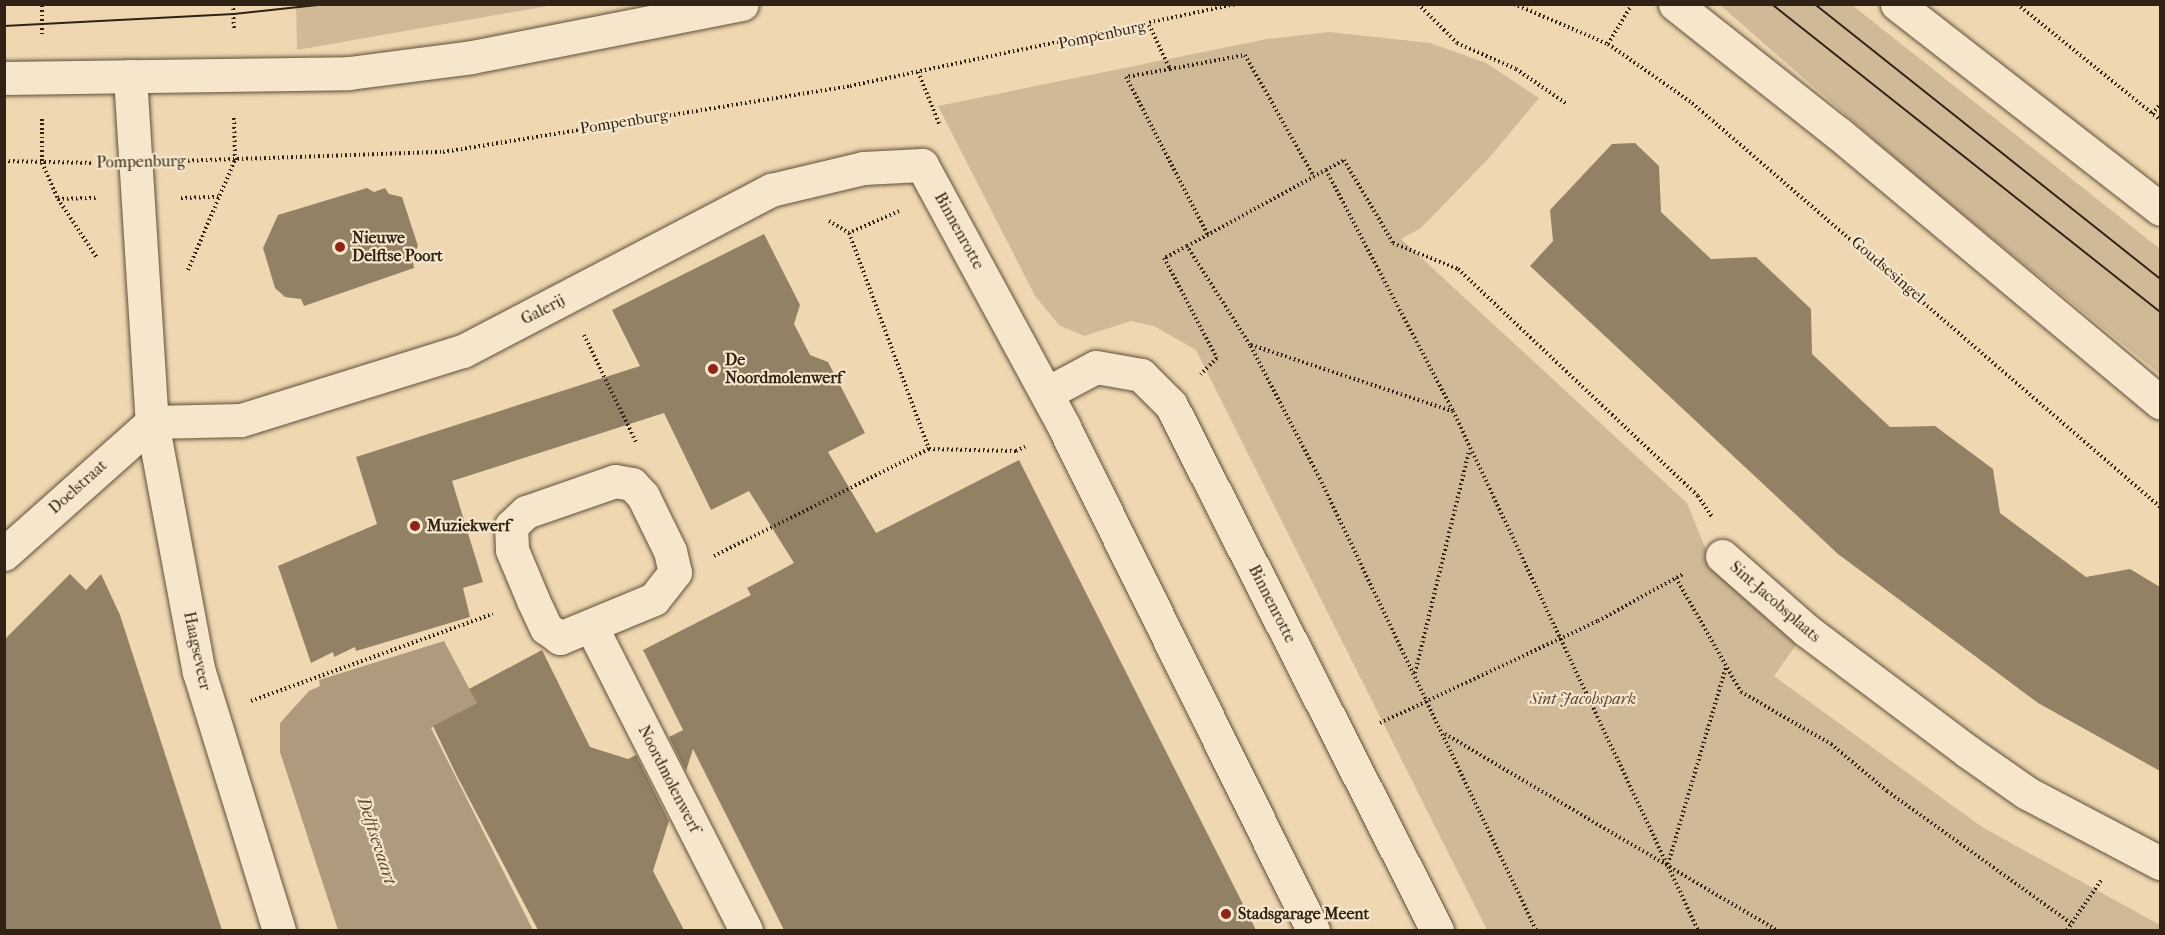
<!DOCTYPE html>
<html>
<head>
<meta charset="utf-8">
<style>
	body { margin:0 }
	#map { position:relative; width:2165px; height:935px; overflow:hidden; background:#efd8b1; font-family:"IM FELL French Canon",serif }
	div>[style] { position:absolute }
	.green>* { inset:0; background:#cfb996 }
	.water>* { inset:0; background:#ae9a7c }
	.building>* { inset:0; background:#938166 }
	.path>* { height:4px; margin-top:-2px; transform-origin:0; background:repeating-linear-gradient(90deg,#302214 0 1.5px,transparent 0 4.5px) }
	.roads { filter:drop-shadow(0 0 2px #60503b) drop-shadow(0 0 2px #60503b) }
	.pedestrian>* { height:33px; margin:-16.5px; padding:0 16.5px; transform-origin:16.5px; border-radius:16.5px; background:#f5e6cc }
	.minor>* { height:33px; margin:-16.5px; padding:0 16.5px; transform-origin:16.5px; border-radius:16.5px; background:#f5e6cc }
	.secondary>* { height:33px; margin:-16.5px; padding:0 16.5px; transform-origin:16.5px; border-radius:16.5px; background:#f5e6cc }
	.tram>* { height:1.5px; margin:-0.75px; padding:0 0.75px; transform-origin:0.75px; border-radius:0.75px; background:#302214 }
	.dots>* { width:16px; height:16px; translate:-50% -50%; box-sizing:border-box; border:3px solid #f5e6cc; border-radius:50% }
	span { translate:-50% -50%; white-space:nowrap; text-align:center; line-height:1.15; -webkit-text-stroke:4.5px #f5e6cc; paint-order:stroke }
	.street-label { font-size:16px; color:#302214 }
	.poi-label { font-size:16px; color:#302214; font-weight:700 }
	.left { translate:0 -50%; text-align:left }
	.park-label { font-size:16px; color:#584834; font-style:italic }
	.water-label { font-size:18px; color:#5c4c38; font-style:italic }
	.frame { position:absolute; inset:0; border:6px solid #302214; pointer-events:none }
</style>
</head>
<body>
<div id="map">
	<div class="green">
		<i style="clip-path:polygon(296px 5px,296px 4px,553px 5px,297px 50px)"></i>
		<i style="clip-path:polygon(1720px 5px,1852px 5px,2160px 249px,2160px 374px,1925px 184px)"></i>
		<i style="clip-path:polygon(1329px 32px,1430px 43px,1486px 63px,1539px 98px,1489px 158px,1421px 228px,1401px 239px,1687px 503px,1709px 557px,1798px 642px,1774px 676px,1982px 827px,2160px 925px,2160px 930px,1487px 930px,1196px 350px,1154px 326px,1131px 321px,1084px 336px,1059px 325px,1035px 296px,938px 106px,1267px 39px)"></i>
	</div>
	<div class="water">
		<i style="clip-path:polygon(444px 641px,477px 703px,431px 728px,533px 930px,338px 930px,280px 752px,280px 723px,309px 691px,320px 686px,319px 680px)"></i>
	</div>
	<div class="building">
		<i style="clip-path:polygon(1635px 143px,1659px 166px,1661px 212px,1711px 259px,1756px 257px,1811px 309px,1812px 354px,1890px 427px,1935px 426px,1993px 469px,2000px 513px,2086px 577px,2130px 569px,2160px 587px,2160px 771px,2038px 703px,1838px 554px,1530px 266px,1553px 241px,1550px 210px,1612px 144px)"></i>
		<i style="clip-path:polygon(367px 188px,374px 192px,385px 188px,389px 194px,402px 197px,418px 246px,412px 257px,414px 268px,304px 306px,301px 299px,285px 297px,275px 288px,263px 248px,278px 215px)"></i>
		<i style="clip-path:polygon(764px 234px,800px 305px,794px 324px,810px 355px,828px 362px,865px 433px,828px 452px,876px 533px,1019px 460px,1256px 930px,784px 930px,693px 749px,686px 771px,669px 737px,683px 730px,643px 650px,751px 595px,747px 588px,794px 563px,749px 491px,711px 510px,664px 413px,452px 481px,483px 582px,463px 588px,470px 617px,356px 651px,355px 647px,334px 657px,333px 652px,311px 663px,278px 566px,377px 524px,356px 457px,640px 366px,612px 310px)"></i>
		<i style="clip-path:polygon(70px 574px,86px 590px,101px 574px,120px 615px,222px 930px,4px 930px,4px 640px)"></i>
		<i style="clip-path:polygon(542px 650px,590px 747px,628px 759px,636px 755px,669px 821px,653px 871px,684px 930px,538px 930px,457px 776px,433px 726px,477px 703px,469px 689px)"></i>
	</div>
	<div class="path">
		<i style="left:233px;top:4px;width:27px;rotate:88deg"></i>
		<i style="left:1418px;top:4px;width:55px;rotate:45deg"></i>
		<i style="left:1457px;top:43px;width:64px;rotate:23.8deg"></i>
		<i style="left:1516px;top:69px;width:62px;rotate:34.5deg"></i>
		<i style="left:1514px;top:4px;width:102px;rotate:23.1deg"></i>
		<i style="left:1608px;top:44px;width:103px;rotate:35.1deg"></i>
		<i style="left:1692px;top:103px;width:618px;rotate:40.8deg"></i>
		<i style="left:2017px;top:4px;width:184px;rotate:39deg"></i>
		<i style="left:1149px;top:25px;width:49px;rotate:64.5deg"></i>
		<i style="left:1170px;top:69px;width:76px;rotate:-10.6deg"></i>
		<i style="left:1245px;top:55px;width:140px;rotate:60.5deg"></i>
		<i style="left:42px;top:34px;width:30px;rotate:-90deg"></i>
		<i style="left:1608px;top:44px;width:44px;rotate:-58.8deg"></i>
		<i style="left:1170px;top:69px;width:45px;rotate:169.7deg"></i>
		<i style="left:1126px;top:77px;width:178px;rotate:62.6deg"></i>
		<i style="left:918px;top:72px;width:58px;rotate:67.8deg"></i>
		<i style="left:2152px;top:114px;width:13px;rotate:-51deg"></i>
		<i style="left:42px;top:119px;width:44px;rotate:90deg"></i>
		<i style="left:42px;top:163px;width:39px;rotate:66deg"></i>
		<i style="left:58px;top:199px;width:71px;rotate:56.5deg"></i>
		<i style="left:4px;top:161px;width:90px;rotate:1.3deg"></i>
		<i style="left:179px;top:161px;width:264px;rotate:-2deg"></i>
		<i style="left:443px;top:152px;width:412px;rotate:-9.2deg"></i>
		<i style="left:850px;top:86px;width:394px;rotate:-12deg"></i>
		<i style="left:1326px;top:170px;width:21px;rotate:-29deg"></i>
		<i style="left:1344px;top:160px;width:96px;rotate:59.4deg"></i>
		<i style="left:1393px;top:243px;width:70px;rotate:21.8deg"></i>
		<i style="left:1458px;top:269px;width:330px;rotate:43.4deg"></i>
		<i style="left:1698px;top:496px;width:25px;rotate:56deg"></i>
		<i style="left:181px;top:198px;width:38px;rotate:-2deg"></i>
		<i style="left:58px;top:199px;width:38px;rotate:-2deg"></i>
		<i style="left:899px;top:211px;width:55px;rotate:156.3deg"></i>
		<i style="left:849px;top:233px;width:230px;rotate:69.7deg"></i>
		<i style="left:829px;top:221px;width:23px;rotate:31deg"></i>
		<i style="left:1187px;top:246px;width:26px;rotate:152deg"></i>
		<i style="left:1164px;top:258px;width:113px;rotate:62.1deg"></i>
		<i style="left:1217px;top:358px;width:23px;rotate:135deg"></i>
		<i style="left:188px;top:270px;width:120px;rotate:-66.9deg"></i>
		<i style="left:235px;top:160px;width:44px;rotate:-91.3deg"></i>
		<i style="left:584px;top:335px;width:119px;rotate:64.1deg"></i>
		<i style="left:1251px;top:345px;width:212px;rotate:18.2deg"></i>
		<i style="left:714px;top:556px;width:240px;rotate:-26.5deg"></i>
		<i style="left:929px;top:449px;width:87px;rotate:1.3deg"></i>
		<i style="left:1016px;top:451px;width:10px;rotate:-24deg"></i>
		<i style="left:1676px;top:578px;width:131px;rotate:60.3deg"></i>
		<i style="left:1741px;top:692px;width:104px;rotate:30deg"></i>
		<i style="left:1831px;top:744px;width:73px;rotate:40deg"></i>
		<i style="left:1887px;top:791px;width:226px;rotate:35.7deg"></i>
		<i style="left:1415px;top:673px;width:228px;rotate:-76.3deg"></i>
		<i style="left:251px;top:701px;width:257px;rotate:-19.8deg"></i>
		<i style="left:1380px;top:723px;width:241px;rotate:-25.1deg"></i>
		<i style="left:1598px;top:621px;width:97px;rotate:-28.9deg"></i>
		<i style="left:1445px;top:734px;width:385px;rotate:30.6deg"></i>
		<i style="left:1668px;top:864px;width:205px;rotate:-73.6deg"></i>
		<i style="left:1536px;top:930px;width:500px;rotate:-115.59deg"></i>
		<i style="left:1320px;top:479px;width:151px;rotate:-117.6deg"></i>
		<i style="left:1250px;top:345px;width:117px;rotate:-122.5deg"></i>
		<i style="left:1187px;top:246px;width:158px;rotate:-28.7deg"></i>
		<i style="left:1326px;top:170px;width:272px;rotate:62.2deg"></i>
		<i style="left:1453px;top:411px;width:574px;rotate:64.73deg"></i>
		<i style="left:2067px;top:930px;width:62px;rotate:-55.5deg"></i>
	</div>
	<div class="roads">
		<div class="pedestrian">
			<i style="left:4px;top:554px;width:198px;rotate:-41.7deg"></i>
		</div>
		<div class="minor">
			<i style="left:130px;top:76px;width:347px;rotate:86.4deg"></i>
			<i style="left:152px;top:422px;width:254px;rotate:79.4deg"></i>
			<i style="left:199px;top:672px;width:270px;rotate:72.8deg"></i>
			<i style="left:1047px;top:393px;width:55px;rotate:-28deg"></i>
			<i style="left:1096px;top:367px;width:46px;rotate:10.1deg"></i>
			<i style="left:1141px;top:375px;width:42px;rotate:45deg"></i>
			<i style="left:1171px;top:405px;width:589px;rotate:63.13deg"></i>
			<i style="left:152px;top:422px;width:89px;rotate:-1.3deg"></i>
			<i style="left:241px;top:420px;width:232px;rotate:-17.3deg"></i>
			<i style="left:463px;top:351px;width:348px;rotate:-27.6deg"></i>
			<i style="left:771px;top:190px;width:95px;rotate:-13.4deg"></i>
			<i style="left:863px;top:168px;width:59px;rotate:-2.9deg"></i>
			<i style="left:922px;top:165px;width:298px;rotate:61.5deg"></i>
			<i style="left:1064px;top:427px;width:561px;rotate:63.66deg"></i>
			<i style="left:615px;top:481px;width:17px;rotate:10deg"></i>
			<i style="left:632px;top:484px;width:16px;rotate:47deg"></i>
			<i style="left:643px;top:496px;width:61px;rotate:63.9deg"></i>
			<i style="left:670px;top:551px;width:22px;rotate:77deg"></i>
			<i style="left:675px;top:572px;width:34px;rotate:128deg"></i>
			<i style="left:654px;top:599px;width:102px;rotate:157.5deg"></i>
			<i style="left:560px;top:638px;width:17px;rotate:-144deg"></i>
			<i style="left:546px;top:628px;width:31px;rotate:-115deg"></i>
			<i style="left:533px;top:600px;width:54px;rotate:-112.8deg"></i>
			<i style="left:512px;top:550px;width:24px;rotate:-92deg"></i>
			<i style="left:511px;top:526px;width:21px;rotate:-43deg"></i>
			<i style="left:526px;top:512px;width:94px;rotate:-19.2deg"></i>
			<i style="left:1722px;top:556px;width:112px;rotate:41.4deg"></i>
			<i style="left:1806px;top:630px;width:201px;rotate:36.9deg"></i>
			<i style="left:1967px;top:751px;width:73px;rotate:35deg"></i>
			<i style="left:2027px;top:793px;width:150px;rotate:27.8deg"></i>
			<i style="left:592px;top:628px;width:339px;rotate:63deg"></i>
		</div>
		<div class="secondary">
			<i style="left:1675px;top:4px;width:208px;rotate:38.4deg"></i>
			<i style="left:1838px;top:133px;width:420px;rotate:39.9deg"></i>
			<i style="left:1897px;top:4px;width:333px;rotate:37.9deg"></i>
			<i style="left:4px;top:78px;width:345px;rotate:-0.8deg"></i>
			<i style="left:349px;top:73px;width:124px;rotate:-7.4deg"></i>
			<i style="left:472px;top:57px;width:275px;rotate:-11.1deg"></i>
		</div>
	</div>
	<div class="tram">
		<i style="left:1772px;top:4px;width:495px;rotate:38.4deg"></i>
		<i style="left:1815px;top:4px;width:441px;rotate:38.5deg"></i>
		<i style="left:4px;top:26px;width:230px;rotate:-3deg"></i>
		<i style="left:234px;top:14px;width:93px;rotate:-6.2deg"></i>
	</div>
	<div class="dots">
		<i style="left:340px;top:247px;background:#8f2418"></i>
		<i style="left:713px;top:369px;background:#8f2418"></i>
		<i style="left:415px;top:526px;background:#8f2418"></i>
		<i style="left:1226px;top:914px;background:#8f2418"></i>
	</div>
	<div class="street-label">
		<span style="left:1102px;top:35px;rotate:-12deg">Pompenburg</span>
		<span style="left:624px;top:122px;rotate:-9deg">Pompenburg</span>
		<span style="left:141px;top:162px;rotate:-1deg">Pompenburg</span>
		<span style="left:959px;top:231px;rotate:61deg">Binnenrotte</span>
		<span style="left:1888px;top:270px;rotate:41deg">Goudsesingel</span>
		<span style="left:543px;top:310px;rotate:-27deg">Galerij</span>
		<span style="left:78px;top:487px;rotate:-42deg">Doelstraat</span>
		<span style="left:1775px;top:602px;rotate:41deg">Sint-Jacobsplaats</span>
		<span style="left:1272px;top:604px;rotate:63deg">Binnenrotte</span>
		<span style="left:197px;top:651px;rotate:78deg">Haagseveer</span>
		<span style="left:669px;top:779px;rotate:63deg">Noordmolenwerf</span>
	</div>
	<div class="poi-label">
		<span class="left" style="left:352px;top:247px">Nieuwe<br>Delftse Poort</span>
		<span class="left" style="left:725px;top:369px">De<br>Noordmolenwerf</span>
		<span class="left" style="left:427px;top:526px">Muziekwerf</span>
		<span class="left" style="left:1238px;top:914px">Stadsgarage Meent</span>
	</div>
	<div class="park-label">
		<span style="left:1583px;top:699px">Sint Jacobspark</span>
	</div>
	<div class="water-label">
		<span style="left:376px;top:841px;rotate:72deg">Delftsevaart</span>
	</div>
	<div class="frame"></div>
</div>
</body>
</html>
